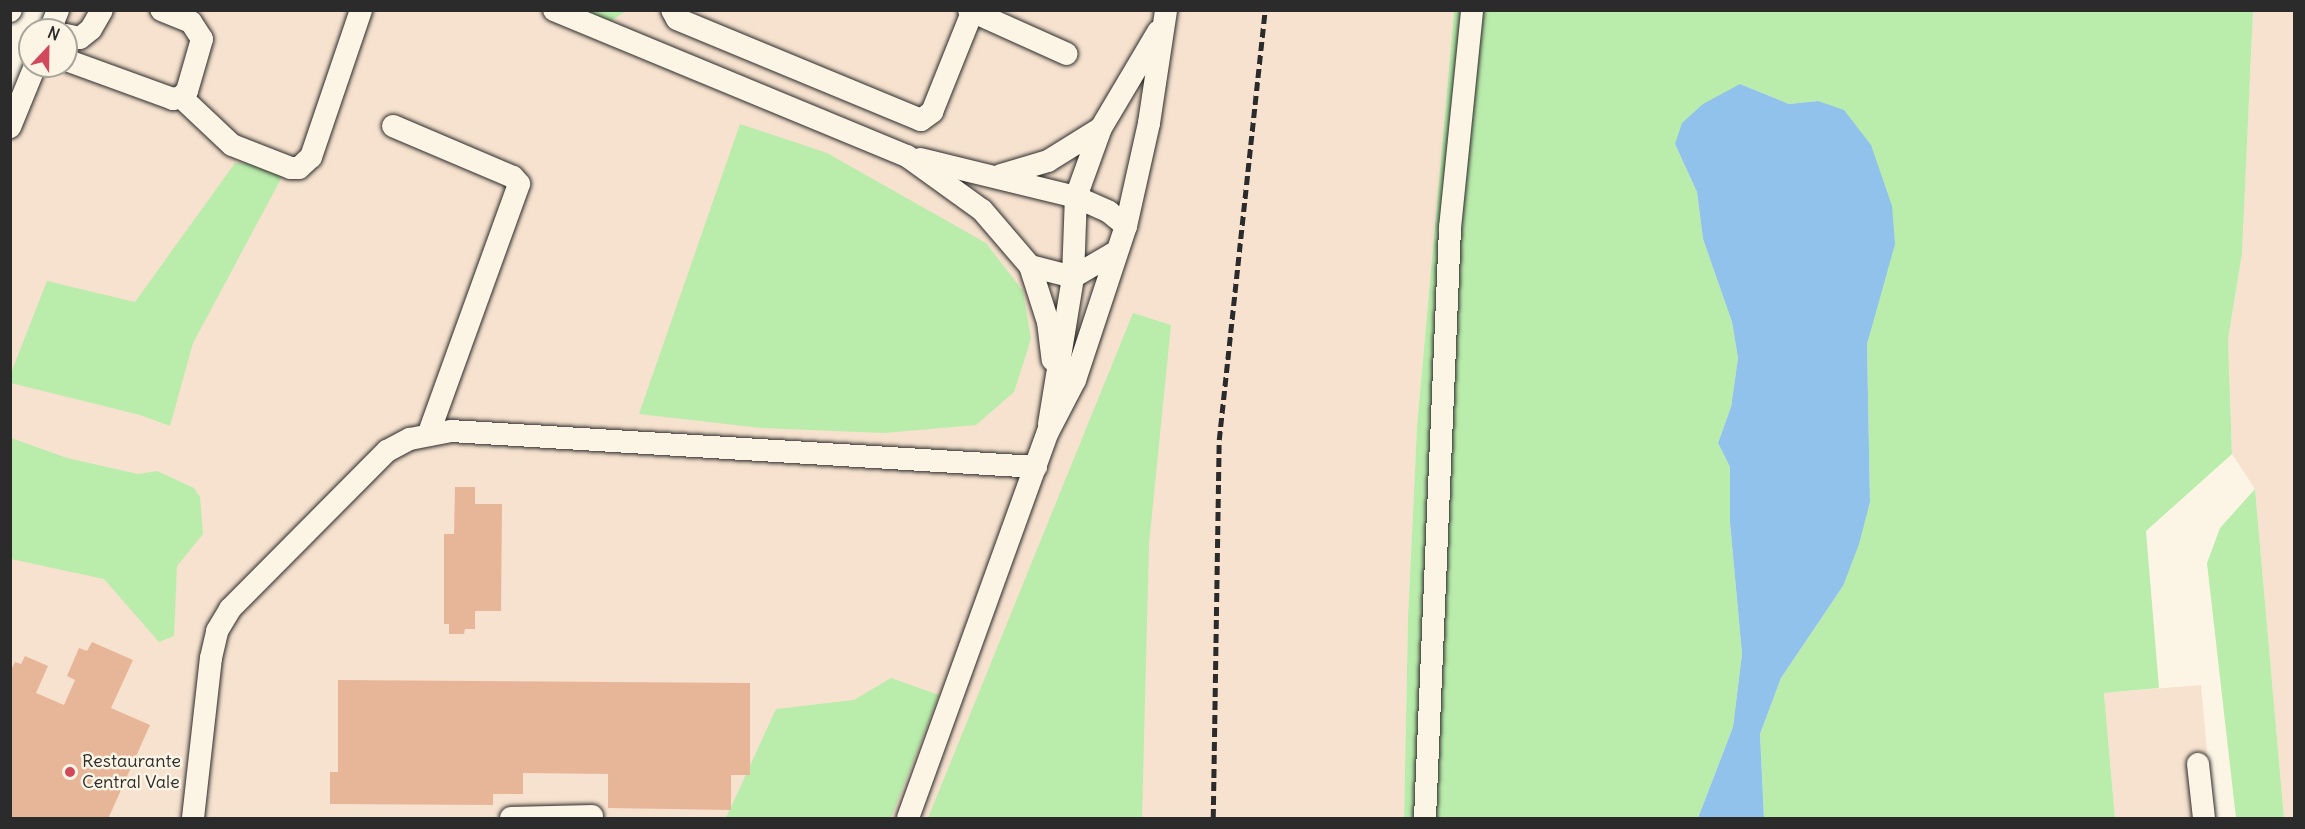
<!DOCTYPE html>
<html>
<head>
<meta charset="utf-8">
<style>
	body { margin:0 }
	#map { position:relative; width:2305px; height:829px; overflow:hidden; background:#fcf5e5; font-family:Delius,sans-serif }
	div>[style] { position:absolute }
	.built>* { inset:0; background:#f6e2ce }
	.green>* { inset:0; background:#baecac }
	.water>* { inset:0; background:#90c2ec }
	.building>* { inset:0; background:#e7b699 }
	.roads { filter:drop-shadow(0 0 2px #2b2b2b) drop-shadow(0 0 2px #2b2b2b) }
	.minor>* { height:22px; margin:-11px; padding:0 11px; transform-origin:11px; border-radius:11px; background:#fcf5e5 }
	.rail>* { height:4.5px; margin-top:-2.25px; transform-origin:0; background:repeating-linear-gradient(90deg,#2b2b2b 0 9px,transparent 0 13.5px) }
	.dots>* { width:16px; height:16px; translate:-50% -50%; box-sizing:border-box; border:3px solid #fcf5e5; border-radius:50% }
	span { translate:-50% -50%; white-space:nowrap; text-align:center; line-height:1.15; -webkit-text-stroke:5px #fcf5e5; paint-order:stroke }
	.poi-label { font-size:18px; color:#2b2b2b }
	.left { translate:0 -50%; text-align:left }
	.frame { position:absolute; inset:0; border:12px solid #2b2b2b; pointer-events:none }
	.north { position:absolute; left:18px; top:18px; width:60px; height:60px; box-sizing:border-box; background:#fcf5e5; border:2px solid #a8a49b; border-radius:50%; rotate:22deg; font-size:16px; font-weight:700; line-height:24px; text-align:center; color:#2b2b2b }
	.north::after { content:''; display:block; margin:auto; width:21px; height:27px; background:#d1495b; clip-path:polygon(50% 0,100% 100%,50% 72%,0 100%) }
</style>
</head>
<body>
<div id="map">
	<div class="built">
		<i style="clip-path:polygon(47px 11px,1454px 11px,1417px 426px,1408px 617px,1404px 818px,11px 818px,10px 111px,30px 66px,66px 66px,66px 30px)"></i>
		<i style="clip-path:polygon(2253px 11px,2294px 11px,2294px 818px,2284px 818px,2255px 489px,2232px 454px,2228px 339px,2242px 254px)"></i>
		<i style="clip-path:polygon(2201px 685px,2213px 818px,2115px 818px,2104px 693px)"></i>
	</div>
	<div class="green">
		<i style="clip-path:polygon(581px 11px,626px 11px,611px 21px)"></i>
		<i style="clip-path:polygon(1454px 11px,2253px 11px,2242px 254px,2228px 339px,2232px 454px,2146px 531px,2159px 688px,2104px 693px,2115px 818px,1764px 818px,1760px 734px,1781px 678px,1843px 586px,1870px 502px,1867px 344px,1878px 295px,1818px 101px,1789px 104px,1740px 84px,1675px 144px,1697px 192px,1703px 239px,1732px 322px,1738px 358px,1731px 407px,1718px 443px,1730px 467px,1730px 523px,1742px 654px,1733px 727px,1698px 818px,1404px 818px,1408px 617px,1417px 426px)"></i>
		<i style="clip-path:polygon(740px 124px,827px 153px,986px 243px,1023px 291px,1031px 339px,1014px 392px,976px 425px,884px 433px,761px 428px,639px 414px)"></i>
		<i style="clip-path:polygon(235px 163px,253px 164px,282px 177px,193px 343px,170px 426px,140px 415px,11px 383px,11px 373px,47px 281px,135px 302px)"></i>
		<i style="clip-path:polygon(1133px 313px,1171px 325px,1149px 544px,1142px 818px,928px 818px)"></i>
		<i style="clip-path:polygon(11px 438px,67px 458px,138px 474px,157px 471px,194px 488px,200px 497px,203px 534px,177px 566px,174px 636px,159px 642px,104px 579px,11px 559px)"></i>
		<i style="clip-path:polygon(2255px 489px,2284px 818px,2236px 818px,2207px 563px,2220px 528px)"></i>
		<i style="clip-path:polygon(891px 678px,939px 695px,891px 818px,726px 818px,776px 709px,854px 700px)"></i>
	</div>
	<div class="water">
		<i style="clip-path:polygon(1740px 84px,1789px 104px,1818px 101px,1844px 110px,1871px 145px,1892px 206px,1895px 244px,1867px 344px,1870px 502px,1859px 544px,1843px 586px,1781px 678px,1760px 734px,1764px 818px,1698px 818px,1733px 727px,1742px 654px,1730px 523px,1730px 467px,1718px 443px,1731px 407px,1738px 358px,1732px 322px,1703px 239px,1697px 192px,1675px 144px,1682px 123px,1703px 104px)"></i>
	</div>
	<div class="building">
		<i style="clip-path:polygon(455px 487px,475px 487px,475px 504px,502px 504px,501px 611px,475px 611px,475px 629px,465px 629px,464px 634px,449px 634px,449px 624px,444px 624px,444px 534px,454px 534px)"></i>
		<i style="clip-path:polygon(92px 642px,133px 660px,111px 708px,150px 725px,108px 819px,10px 819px,10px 672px,15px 662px,21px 664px,25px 656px,48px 666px,36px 693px,64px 705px,75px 680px,67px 676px,79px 648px,87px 651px)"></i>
		<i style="clip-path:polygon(338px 680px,750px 683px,750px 775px,731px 775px,731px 810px,608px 808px,608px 774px,523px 773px,523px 794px,493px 794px,493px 805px,330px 804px,330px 772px,338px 772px)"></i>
	</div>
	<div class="roads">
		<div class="minor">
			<i style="left:554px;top:10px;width:382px;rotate:22.5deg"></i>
			<i style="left:907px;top:156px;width:92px;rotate:35.8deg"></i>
			<i style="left:982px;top:210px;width:74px;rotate:49.4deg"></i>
			<i style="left:1030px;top:266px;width:44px;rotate:14.3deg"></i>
			<i style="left:1073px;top:277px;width:50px;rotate:-30.2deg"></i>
			<i style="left:672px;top:10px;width:10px;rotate:61deg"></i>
			<i style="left:677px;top:19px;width:264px;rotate:22.5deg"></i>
			<i style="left:921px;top:120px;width:14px;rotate:-36deg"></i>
			<i style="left:932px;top:112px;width:110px;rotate:-68.1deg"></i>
			<i style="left:969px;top:10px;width:107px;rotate:24.2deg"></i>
			<i style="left:10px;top:11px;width:1px;rotate:-45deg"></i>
			<i style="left:50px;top:30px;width:22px;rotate:-68deg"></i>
			<i style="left:66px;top:35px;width:14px;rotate:12deg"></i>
			<i style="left:80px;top:38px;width:14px;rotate:-39deg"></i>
			<i style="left:91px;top:29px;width:22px;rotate:-60deg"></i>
			<i style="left:66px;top:60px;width:114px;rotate:20deg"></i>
			<i style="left:173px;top:99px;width:8px;rotate:-14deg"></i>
			<i style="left:181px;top:97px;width:8px;rotate:-45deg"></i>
			<i style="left:187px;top:91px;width:54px;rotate:-73.9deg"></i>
			<i style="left:202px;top:39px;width:20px;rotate:-123deg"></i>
			<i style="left:191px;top:22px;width:32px;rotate:-158deg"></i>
			<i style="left:181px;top:97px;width:70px;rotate:43.3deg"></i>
			<i style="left:232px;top:145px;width:63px;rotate:21.3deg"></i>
			<i style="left:291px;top:168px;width:8px"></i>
			<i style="left:299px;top:168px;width:16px;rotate:-43deg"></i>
			<i style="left:311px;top:157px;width:155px;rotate:-71.2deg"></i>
			<i style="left:393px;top:126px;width:130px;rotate:23deg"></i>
			<i style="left:513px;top:177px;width:9px;rotate:49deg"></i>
			<i style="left:519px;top:184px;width:265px;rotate:109.9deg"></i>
			<i style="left:10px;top:127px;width:66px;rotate:-67.7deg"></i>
			<i style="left:920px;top:159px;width:161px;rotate:13.7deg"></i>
			<i style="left:1076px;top:197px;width:36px;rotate:24deg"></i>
			<i style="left:1109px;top:212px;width:22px;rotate:39deg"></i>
			<i style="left:1001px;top:175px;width:49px;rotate:-16.6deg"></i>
			<i style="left:1048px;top:161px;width:62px;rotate:-31.9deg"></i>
			<i style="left:1030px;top:266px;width:59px;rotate:72.2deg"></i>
			<i style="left:1048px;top:322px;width:38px;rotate:83deg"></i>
			<i style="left:1049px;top:424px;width:149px;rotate:-80.7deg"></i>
			<i style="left:1073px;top:277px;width:80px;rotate:-87.9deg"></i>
			<i style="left:1076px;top:197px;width:73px;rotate:-70.1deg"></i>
			<i style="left:1101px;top:128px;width:112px;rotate:-59.3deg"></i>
			<i style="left:2198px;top:764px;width:54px;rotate:83.7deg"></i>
			<i style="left:193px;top:818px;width:161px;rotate:-83.6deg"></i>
			<i style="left:211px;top:658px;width:28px;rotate:-77deg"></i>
			<i style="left:217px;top:631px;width:26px;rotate:-59deg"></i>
			<i style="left:230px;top:609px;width:223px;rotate:-45.2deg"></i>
			<i style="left:387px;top:451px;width:26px;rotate:-28deg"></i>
			<i style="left:410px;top:439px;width:42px;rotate:-11deg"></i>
			<i style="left:451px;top:431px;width:586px;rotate:3.52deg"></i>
			<i style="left:511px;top:818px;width:81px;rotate:-1.4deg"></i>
			<i style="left:908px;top:818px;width:411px;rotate:-70.1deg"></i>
			<i style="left:1048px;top:432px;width:59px;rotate:-62.6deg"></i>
			<i style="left:1075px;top:380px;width:162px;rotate:-71.7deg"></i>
			<i style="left:1126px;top:226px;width:106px;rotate:-77.4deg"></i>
			<i style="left:1149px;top:123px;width:114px;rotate:-81.4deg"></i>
			<i style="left:1425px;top:818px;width:591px;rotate:-87.57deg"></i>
			<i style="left:1450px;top:228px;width:219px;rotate:-84.2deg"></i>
		</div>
	</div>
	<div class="rail">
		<i style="left:1213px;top:818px;width:378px;rotate:-89.1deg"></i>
		<i style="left:1219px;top:440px;width:432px;rotate:-83.9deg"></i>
	</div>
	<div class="dots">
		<i style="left:70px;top:772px;background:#d1495b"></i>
	</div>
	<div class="poi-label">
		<span class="left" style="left:82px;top:772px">Restaurante<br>Central Vale</span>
	</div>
	<div class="frame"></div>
	<div class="north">N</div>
</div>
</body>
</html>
